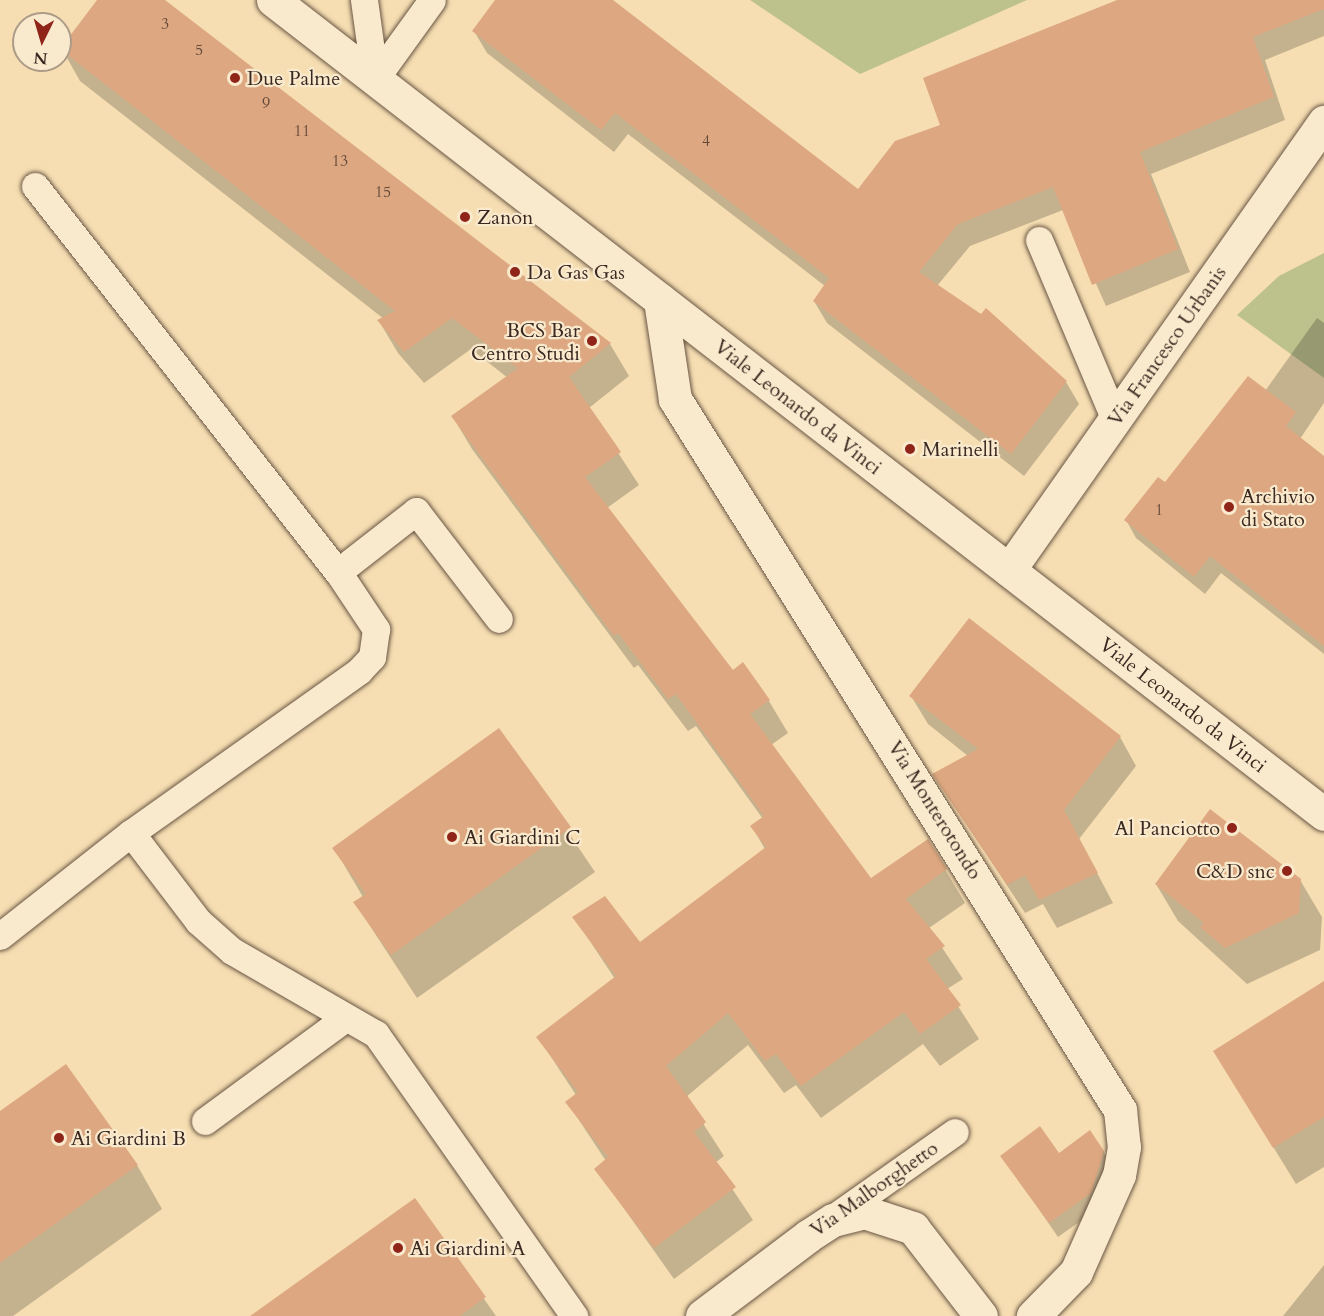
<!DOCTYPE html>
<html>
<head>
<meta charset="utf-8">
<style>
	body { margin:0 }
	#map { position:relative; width:1324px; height:1316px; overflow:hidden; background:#f6deb2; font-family:Cardo,serif }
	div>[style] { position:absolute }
	.green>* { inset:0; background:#bdc18c }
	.shadow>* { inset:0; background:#0003 }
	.building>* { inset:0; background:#dda881 }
	.roads { filter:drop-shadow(0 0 2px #6a5645) drop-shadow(0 0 2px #6a5645) }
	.lane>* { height:27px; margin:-13.5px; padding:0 13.5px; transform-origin:13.5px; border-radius:13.5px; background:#f9eacd }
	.street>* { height:33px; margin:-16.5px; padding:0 16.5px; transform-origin:16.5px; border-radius:16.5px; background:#f9eacd }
	.secondary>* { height:33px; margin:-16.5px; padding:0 16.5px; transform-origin:16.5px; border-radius:16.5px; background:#f9eacd }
	.dots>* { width:16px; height:16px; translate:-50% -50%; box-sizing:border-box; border:3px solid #f9eacd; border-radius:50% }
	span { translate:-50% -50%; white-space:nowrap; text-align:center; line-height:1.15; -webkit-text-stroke:4.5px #f9eacd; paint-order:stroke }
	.number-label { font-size:16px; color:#644839 }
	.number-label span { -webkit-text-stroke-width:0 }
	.poi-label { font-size:20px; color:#3b2821 }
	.left { translate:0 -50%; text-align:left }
	.right { translate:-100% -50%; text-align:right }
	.street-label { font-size:20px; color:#3b2821 }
	.north { position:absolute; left:12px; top:12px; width:60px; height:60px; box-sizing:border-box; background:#f9eacd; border:2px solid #ad9c88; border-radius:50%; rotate:185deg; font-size:16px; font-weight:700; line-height:24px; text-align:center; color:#3b2821 }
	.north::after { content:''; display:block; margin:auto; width:21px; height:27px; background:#8f2418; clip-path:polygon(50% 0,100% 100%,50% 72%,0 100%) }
</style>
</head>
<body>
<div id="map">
	<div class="green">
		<i style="clip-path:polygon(750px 0,1027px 0,860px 74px)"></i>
		<i style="clip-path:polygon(1324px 253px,1324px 378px,1237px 315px,1279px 276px)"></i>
	</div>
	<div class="shadow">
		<i style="clip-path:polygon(99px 0,163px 0,610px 344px,629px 376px,589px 408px,639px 485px,607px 508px,732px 672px,769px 701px,788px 733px,771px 745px,871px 880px,928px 841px,965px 903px,929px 928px,963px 979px,947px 989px,979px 1039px,940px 1066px,923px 1044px,821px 1118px,796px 1085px,784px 1093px,748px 1045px,686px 1097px,724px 1156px,715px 1163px,753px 1220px,674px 1279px,596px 1169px,606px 1161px,567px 1102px,576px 1095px,538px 1037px,615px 979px,574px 917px,640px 944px,765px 849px,752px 827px,763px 819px,696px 726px,688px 731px,638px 665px,634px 668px,472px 449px,453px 417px,508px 378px,471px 349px,424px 383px,398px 353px,379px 321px,384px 319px,80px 81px,62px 49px)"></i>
		<i style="clip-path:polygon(497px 0,611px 0,859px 191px,1119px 0,1324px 0,1324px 36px,1265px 60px,1285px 120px,1151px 174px,1190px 272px,1106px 306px,1063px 210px,970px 246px,937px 286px,1066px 382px,1079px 404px,1024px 476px,827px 323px,814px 301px,825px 286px,628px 134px,614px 152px,487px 53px,474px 31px)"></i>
		<i style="clip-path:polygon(1317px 318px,1324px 323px,1324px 403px,1300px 439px,1324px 458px,1324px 654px,1221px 573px,1205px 594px,1136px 538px,1126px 520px,1265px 391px)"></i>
		<i style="clip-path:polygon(911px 696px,1120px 737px,1136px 766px,1079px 839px,1113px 903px,1057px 928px,1043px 904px,1025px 913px,934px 774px,968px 756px,928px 724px)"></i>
		<i style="clip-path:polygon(499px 730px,595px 872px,417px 998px,355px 903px,363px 897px,334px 848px)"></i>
		<i style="clip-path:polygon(1300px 880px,1322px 917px,1320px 950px,1247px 984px,1178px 921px,1156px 884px)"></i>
		<i style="clip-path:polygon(1324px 983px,1324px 1167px,1296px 1184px,1215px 1052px)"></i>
		<i style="clip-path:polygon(0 1113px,137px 1165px,162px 1209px,13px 1316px,0 1316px)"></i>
		<i style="clip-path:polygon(1103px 1151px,1112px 1167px,1099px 1208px,1058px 1237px,1002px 1156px)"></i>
		<i style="clip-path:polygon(415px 1200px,496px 1316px,253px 1316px)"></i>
		<i style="clip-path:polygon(1324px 1265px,1324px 1316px,1283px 1316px)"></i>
	</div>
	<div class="building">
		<i style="clip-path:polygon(97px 0,165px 0,611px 343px,569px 377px,621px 452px,585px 477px,733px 670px,743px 662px,770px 700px,750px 714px,871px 878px,928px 839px,947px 869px,906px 899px,945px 946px,926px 959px,961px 1005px,920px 1034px,904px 1012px,801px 1086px,776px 1054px,765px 1061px,728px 1013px,666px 1066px,706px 1122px,694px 1132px,736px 1187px,654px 1248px,594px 1169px,608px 1157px,565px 1102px,578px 1092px,536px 1037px,616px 976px,572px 917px,605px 896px,640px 942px,766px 847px,750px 826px,764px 816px,676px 694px,668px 699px,618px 633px,614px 636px,451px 416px,518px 368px,452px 318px,404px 352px,377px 320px,395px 311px,60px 49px)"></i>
		<i style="clip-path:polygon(495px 0,613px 0,858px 189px,895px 141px,940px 125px,923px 78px,1117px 0,1324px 0,1324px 9px,1253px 37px,1274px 97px,1140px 152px,1178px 249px,1092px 285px,1053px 187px,958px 224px,919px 272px,981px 314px,986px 308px,1067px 381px,1011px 454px,813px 301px,829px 278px,615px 113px,601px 130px,472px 31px)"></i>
		<i style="clip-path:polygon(1248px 376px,1296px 412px,1286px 426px,1324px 456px,1324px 646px,1210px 556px,1194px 577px,1124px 520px,1158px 477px,1165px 482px)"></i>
		<i style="clip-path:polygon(969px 618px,1121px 736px,1064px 810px,1098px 873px,1039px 900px,1025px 875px,1007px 885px,932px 774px,978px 749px,909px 696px)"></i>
		<i style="clip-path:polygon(499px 728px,571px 827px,391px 955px,353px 902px,366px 894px,332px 848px)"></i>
		<i style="clip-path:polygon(1210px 809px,1301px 879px,1299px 913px,1225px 948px,1200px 927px,1204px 923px,1155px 884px)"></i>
		<i style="clip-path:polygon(1324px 981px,1324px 1117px,1273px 1148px,1213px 1051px)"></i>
		<i style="clip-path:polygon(66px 1064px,138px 1165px,0 1263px,0 1111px)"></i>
		<i style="clip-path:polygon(1040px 1126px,1059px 1153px,1090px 1130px,1104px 1151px,1091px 1193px,1049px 1223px,1000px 1156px)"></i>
		<i style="clip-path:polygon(415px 1198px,486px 1297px,460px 1316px,250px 1316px)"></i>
	</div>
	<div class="roads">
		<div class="lane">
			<i style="left:364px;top:0;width:80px;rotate:82.1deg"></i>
			<i style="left:375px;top:79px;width:97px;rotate:-54.2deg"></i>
			<i style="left:35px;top:186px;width:491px;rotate:51.9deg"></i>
			<i style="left:338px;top:572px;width:69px;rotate:56.3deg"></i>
			<i style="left:376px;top:629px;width:28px;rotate:98deg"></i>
			<i style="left:372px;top:657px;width:19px;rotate:133deg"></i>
			<i style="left:359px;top:671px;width:280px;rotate:144.6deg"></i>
			<i style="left:1039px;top:240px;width:195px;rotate:67.1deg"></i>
			<i style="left:338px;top:572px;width:99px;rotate:-38deg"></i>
			<i style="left:416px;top:511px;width:136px;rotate:52.5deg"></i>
			<i style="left:0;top:936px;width:167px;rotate:-38.2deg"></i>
			<i style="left:131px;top:833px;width:111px;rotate:52.7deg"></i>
			<i style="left:198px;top:921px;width:45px;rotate:41.4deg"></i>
			<i style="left:232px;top:951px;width:166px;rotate:30deg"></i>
			<i style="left:376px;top:1034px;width:345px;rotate:54.9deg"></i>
			<i style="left:205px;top:1121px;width:174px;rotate:-36.3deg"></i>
			<i style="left:833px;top:1218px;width:149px;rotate:-35.2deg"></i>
		</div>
		<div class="street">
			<i style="left:660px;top:300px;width:100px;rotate:81.4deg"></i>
			<i style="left:675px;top:399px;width:839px;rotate:57.96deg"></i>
			<i style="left:1120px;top:1110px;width:37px;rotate:84deg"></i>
			<i style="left:1124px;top:1147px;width:28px;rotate:100deg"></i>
			<i style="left:1119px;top:1175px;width:106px;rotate:113.9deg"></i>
			<i style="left:1076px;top:1272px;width:62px;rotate:134.3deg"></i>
			<i style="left:1009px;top:570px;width:548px;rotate:-54.89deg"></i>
			<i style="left:702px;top:1316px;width:133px;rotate:-37deg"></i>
			<i style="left:808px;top:1236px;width:30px;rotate:-33deg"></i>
			<i style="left:833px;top:1220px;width:32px;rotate:-14deg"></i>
			<i style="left:864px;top:1212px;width:52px;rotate:18.1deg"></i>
			<i style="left:913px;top:1228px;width:111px;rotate:52.3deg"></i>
		</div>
		<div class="secondary">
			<i style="left:273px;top:0;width:1329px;rotate:37.76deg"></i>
		</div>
	</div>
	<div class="dots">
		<i style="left:235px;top:78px;background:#8f2418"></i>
		<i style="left:465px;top:217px;background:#8f2418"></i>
		<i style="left:515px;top:272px;background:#8f2418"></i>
		<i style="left:592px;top:341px;background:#8f2418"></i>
		<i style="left:910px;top:449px;background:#8f2418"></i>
		<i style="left:1229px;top:507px;background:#8f2418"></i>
		<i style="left:1232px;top:828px;background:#8f2418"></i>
		<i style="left:452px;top:837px;background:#8f2418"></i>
		<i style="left:1287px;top:871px;background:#8f2418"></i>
		<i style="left:59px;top:1138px;background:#8f2418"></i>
		<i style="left:398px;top:1248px;background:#8f2418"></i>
	</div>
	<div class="number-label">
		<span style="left:165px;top:24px">3</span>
		<span style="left:199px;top:50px">5</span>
		<span style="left:266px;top:103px">9</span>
		<span style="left:302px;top:131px">11</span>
		<span style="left:706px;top:141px">4</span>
		<span style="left:340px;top:161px">13</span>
		<span style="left:383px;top:192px">15</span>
		<span style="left:1159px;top:510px">1</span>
	</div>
	<div class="poi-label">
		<span class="left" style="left:247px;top:78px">Due Palme</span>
		<span class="left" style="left:477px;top:217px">Zanon</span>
		<span class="left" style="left:527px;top:272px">Da Gas Gas</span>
		<span class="right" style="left:580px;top:342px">BCS Bar<br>Centro Studi</span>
		<span class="left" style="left:922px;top:449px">Marinelli</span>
		<span class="left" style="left:1241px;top:508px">Archivio<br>di Stato</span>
		<span class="right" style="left:1220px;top:828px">Al Panciotto</span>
		<span class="left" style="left:464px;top:837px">Ai Giardini C</span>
		<span class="right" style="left:1275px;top:871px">C&amp;D snc</span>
		<span class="left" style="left:71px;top:1138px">Ai Giardini B</span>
		<span class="left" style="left:410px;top:1248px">Ai Giardini A</span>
	</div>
	<div class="street-label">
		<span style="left:1167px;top:346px;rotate:-55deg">Via Francesco Urbanis</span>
		<span style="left:798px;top:407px;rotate:38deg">Viale Leonardo da Vinci</span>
		<span style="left:1183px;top:705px;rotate:38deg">Viale Leonardo da Vinci</span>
		<span style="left:935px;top:810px;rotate:58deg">Via Monterotondo</span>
		<span style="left:874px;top:1189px;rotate:-35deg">Via Malborghetto</span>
	</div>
	<div class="north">N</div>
</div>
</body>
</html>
